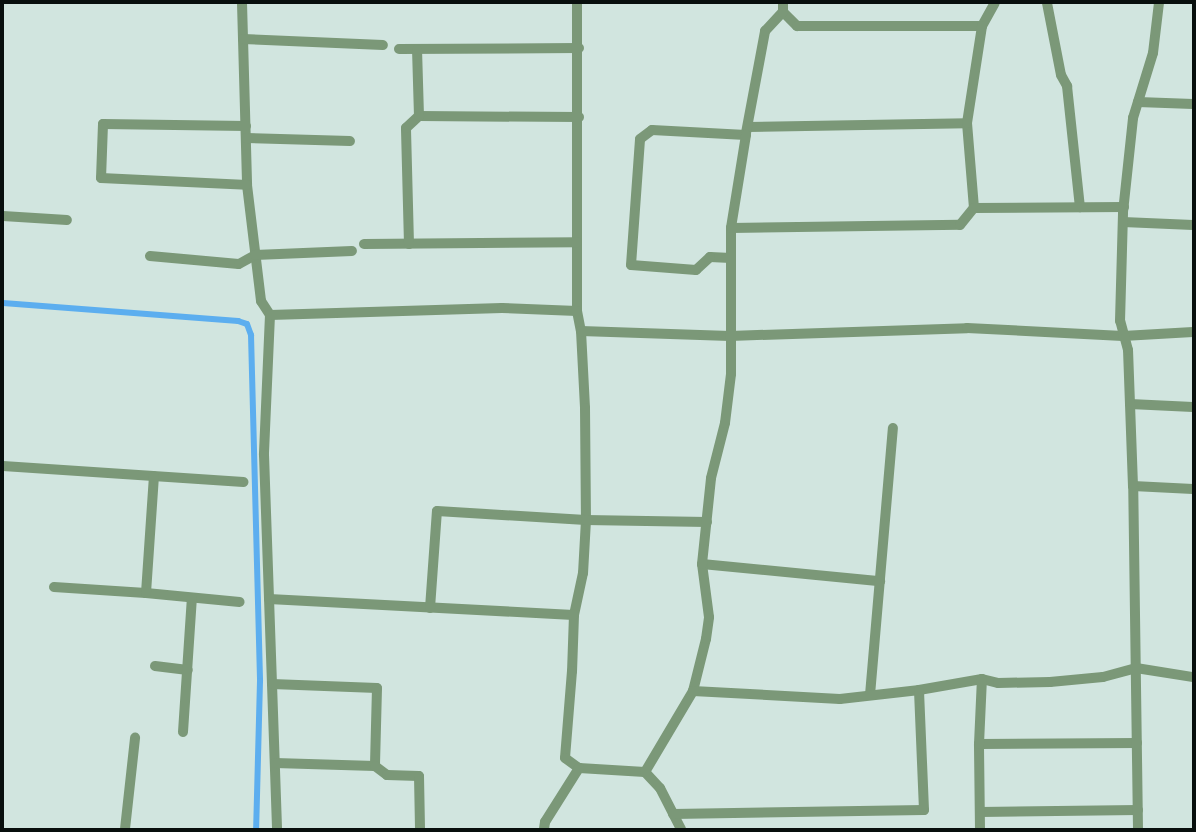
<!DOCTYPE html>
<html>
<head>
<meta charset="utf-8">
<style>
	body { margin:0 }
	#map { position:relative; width:1196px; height:832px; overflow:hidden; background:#d1e5df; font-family:"Times New Roman",serif }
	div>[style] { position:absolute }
	.stream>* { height:6px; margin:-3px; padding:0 3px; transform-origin:3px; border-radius:3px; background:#5caeef }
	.street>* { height:10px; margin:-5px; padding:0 5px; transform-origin:5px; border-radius:5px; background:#7b9878 }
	span { translate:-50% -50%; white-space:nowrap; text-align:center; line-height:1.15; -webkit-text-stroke:4px #d1e5df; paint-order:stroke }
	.frame { position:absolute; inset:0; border:4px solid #080f0d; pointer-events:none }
</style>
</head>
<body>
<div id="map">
	<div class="stream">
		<i style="left:3px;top:303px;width:236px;rotate:4.4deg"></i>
		<i style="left:238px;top:321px;width:9px;rotate:18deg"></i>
		<i style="left:247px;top:324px;width:12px;rotate:70deg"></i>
		<i style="left:251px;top:335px;width:346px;rotate:88.5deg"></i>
		<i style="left:260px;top:681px;width:148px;rotate:91.5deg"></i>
	</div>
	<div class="street">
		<i style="left:242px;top:3px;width:182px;rotate:88.4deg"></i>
		<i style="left:247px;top:185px;width:117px;rotate:83.1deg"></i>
		<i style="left:261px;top:301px;width:17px;rotate:57deg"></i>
		<i style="left:270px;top:315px;width:140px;rotate:92.5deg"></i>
		<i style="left:264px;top:455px;width:374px;rotate:88deg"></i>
		<i style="left:577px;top:3px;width:308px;rotate:90deg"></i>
		<i style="left:577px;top:311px;width:20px;rotate:79deg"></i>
		<i style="left:581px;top:331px;width:77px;rotate:87deg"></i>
		<i style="left:585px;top:408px;width:112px;rotate:89.5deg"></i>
		<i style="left:586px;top:520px;width:53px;rotate:93.2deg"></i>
		<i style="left:583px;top:573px;width:43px;rotate:102.1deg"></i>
		<i style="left:574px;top:615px;width:56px;rotate:92deg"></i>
		<i style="left:572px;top:671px;width:87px;rotate:94.6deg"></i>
		<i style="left:565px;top:758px;width:17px;rotate:36deg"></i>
		<i style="left:579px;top:768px;width:66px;rotate:3.5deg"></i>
		<i style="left:645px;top:772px;width:22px;rotate:47deg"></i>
		<i style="left:660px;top:788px;width:46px;rotate:62.9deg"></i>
		<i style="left:1047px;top:3px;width:73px;rotate:79deg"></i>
		<i style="left:1061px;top:75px;width:13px;rotate:61deg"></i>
		<i style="left:1067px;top:86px;width:122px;rotate:83.9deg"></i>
		<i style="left:783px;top:12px;width:20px;rotate:45deg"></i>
		<i style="left:797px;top:26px;width:185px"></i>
		<i style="left:982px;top:26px;width:26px;rotate:-61deg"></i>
		<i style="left:243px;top:39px;width:140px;rotate:2.5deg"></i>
		<i style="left:399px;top:49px;width:180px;rotate:-0.3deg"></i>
		<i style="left:1138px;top:102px;width:55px;rotate:2.1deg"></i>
		<i style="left:419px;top:116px;width:160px;rotate:0.4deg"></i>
		<i style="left:246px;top:126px;width:143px;rotate:-179.2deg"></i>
		<i style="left:103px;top:124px;width:54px;rotate:92.1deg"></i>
		<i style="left:101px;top:178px;width:146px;rotate:2.7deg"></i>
		<i style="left:748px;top:127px;width:219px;rotate:-1deg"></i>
		<i style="left:746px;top:133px;width:104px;rotate:-79.4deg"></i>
		<i style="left:765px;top:31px;width:26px;rotate:-47deg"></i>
		<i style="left:783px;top:12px;width:9px;rotate:-90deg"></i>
		<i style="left:246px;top:138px;width:104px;rotate:1.7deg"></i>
		<i style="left:974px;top:208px;width:85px;rotate:-94.7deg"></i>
		<i style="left:967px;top:123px;width:98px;rotate:-81.2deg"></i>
		<i style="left:3px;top:216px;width:64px;rotate:3.6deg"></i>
		<i style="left:1123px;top:222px;width:70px;rotate:2.5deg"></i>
		<i style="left:364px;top:244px;width:213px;rotate:-0.5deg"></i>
		<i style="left:409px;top:244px;width:116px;rotate:-91.5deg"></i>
		<i style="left:406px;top:128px;width:18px;rotate:-43deg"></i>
		<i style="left:419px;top:116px;width:66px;rotate:-91.7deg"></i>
		<i style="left:150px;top:256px;width:89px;rotate:5.1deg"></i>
		<i style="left:239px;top:264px;width:18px;rotate:-29deg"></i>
		<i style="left:255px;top:255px;width:97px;rotate:-2.4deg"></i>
		<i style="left:731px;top:258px;width:21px;rotate:-177deg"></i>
		<i style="left:710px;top:257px;width:19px;rotate:137deg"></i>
		<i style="left:696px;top:270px;width:65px;rotate:-175.6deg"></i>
		<i style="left:631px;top:265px;width:126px;rotate:-85.9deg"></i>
		<i style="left:640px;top:139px;width:15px;rotate:-37deg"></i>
		<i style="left:652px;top:130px;width:94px;rotate:3deg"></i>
		<i style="left:746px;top:135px;width:94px;rotate:99.2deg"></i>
		<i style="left:270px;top:315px;width:232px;rotate:-1.7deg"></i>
		<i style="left:502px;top:308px;width:75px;rotate:2.3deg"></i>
		<i style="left:581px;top:331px;width:149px;rotate:1.9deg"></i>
		<i style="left:730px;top:336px;width:237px;rotate:-1.9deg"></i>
		<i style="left:967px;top:328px;width:156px;rotate:2.9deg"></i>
		<i style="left:1123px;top:336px;width:70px;rotate:-3.3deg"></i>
		<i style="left:1130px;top:404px;width:63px;rotate:2.7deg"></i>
		<i style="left:3px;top:466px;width:241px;rotate:3.8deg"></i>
		<i style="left:1133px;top:486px;width:60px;rotate:2.9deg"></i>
		<i style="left:702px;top:564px;width:179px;rotate:5.5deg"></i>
		<i style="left:54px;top:587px;width:92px;rotate:3.7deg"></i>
		<i style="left:146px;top:593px;width:94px;rotate:5.5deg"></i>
		<i style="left:146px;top:593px;width:117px;rotate:-86.1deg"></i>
		<i style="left:269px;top:599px;width:305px;rotate:3deg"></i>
		<i style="left:430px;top:608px;width:97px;rotate:-85.9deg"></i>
		<i style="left:437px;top:511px;width:149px;rotate:3.5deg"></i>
		<i style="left:586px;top:520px;width:121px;rotate:0.9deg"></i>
		<i style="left:155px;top:666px;width:33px;rotate:7deg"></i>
		<i style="left:272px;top:684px;width:105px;rotate:2.2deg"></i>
		<i style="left:377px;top:688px;width:78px;rotate:91.5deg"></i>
		<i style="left:375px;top:766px;width:100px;rotate:-178.3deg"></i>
		<i style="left:693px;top:691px;width:54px;rotate:-76deg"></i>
		<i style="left:706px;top:639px;width:22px;rotate:-82deg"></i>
		<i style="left:709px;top:617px;width:53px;rotate:-97.5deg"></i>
		<i style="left:702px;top:564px;width:86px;rotate:-84deg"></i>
		<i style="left:711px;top:478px;width:57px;rotate:-75.7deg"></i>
		<i style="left:725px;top:423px;width:49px;rotate:-83deg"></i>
		<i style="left:731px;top:374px;width:146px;rotate:-90deg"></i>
		<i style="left:731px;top:228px;width:229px;rotate:-0.8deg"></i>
		<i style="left:960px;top:225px;width:22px;rotate:-51deg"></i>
		<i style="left:974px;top:208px;width:150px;rotate:-0.4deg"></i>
		<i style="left:870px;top:695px;width:268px;rotate:-85.1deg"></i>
		<i style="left:183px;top:732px;width:134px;rotate:-86.2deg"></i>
		<i style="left:979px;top:744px;width:158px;rotate:-0.4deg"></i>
		<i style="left:375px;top:766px;width:15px;rotate:37deg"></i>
		<i style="left:387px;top:775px;width:32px;rotate:2deg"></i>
		<i style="left:419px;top:776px;width:53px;rotate:88.9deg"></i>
		<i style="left:645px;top:772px;width:94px;rotate:-59.3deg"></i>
		<i style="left:693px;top:691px;width:147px;rotate:3.1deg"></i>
		<i style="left:840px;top:699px;width:80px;rotate:-6.5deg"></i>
		<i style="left:919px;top:690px;width:64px;rotate:-9.9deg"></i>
		<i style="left:982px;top:679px;width:16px;rotate:14deg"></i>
		<i style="left:998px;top:683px;width:52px;rotate:-1.1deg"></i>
		<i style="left:1050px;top:682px;width:53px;rotate:-5.4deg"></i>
		<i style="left:1103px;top:677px;width:34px;rotate:-15deg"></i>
		<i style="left:1136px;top:668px;width:58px;rotate:9deg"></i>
		<i style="left:980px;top:812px;width:158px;rotate:-0.7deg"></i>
		<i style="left:673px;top:814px;width:251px;rotate:-0.9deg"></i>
		<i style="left:924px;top:810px;width:120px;rotate:-92.4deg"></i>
		<i style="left:125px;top:829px;width:92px;rotate:-83.7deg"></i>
		<i style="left:544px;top:829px;width:7px;rotate:-82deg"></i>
		<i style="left:545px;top:822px;width:64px;rotate:-57.8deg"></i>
		<i style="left:980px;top:829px;width:85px;rotate:-90.7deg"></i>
		<i style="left:979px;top:744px;width:65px;rotate:-87.4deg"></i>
		<i style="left:1138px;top:829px;width:343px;rotate:-90.8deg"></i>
		<i style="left:1133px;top:486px;width:136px;rotate:-92.1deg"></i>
		<i style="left:1128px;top:350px;width:30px;rotate:-105deg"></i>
		<i style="left:1120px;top:321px;width:109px;rotate:-88.4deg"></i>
		<i style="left:1123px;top:212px;width:95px;rotate:-83.9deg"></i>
		<i style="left:1133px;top:118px;width:68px;rotate:-72.9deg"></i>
		<i style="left:1153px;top:53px;width:50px;rotate:-83.2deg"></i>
	</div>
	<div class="frame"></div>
</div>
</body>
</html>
